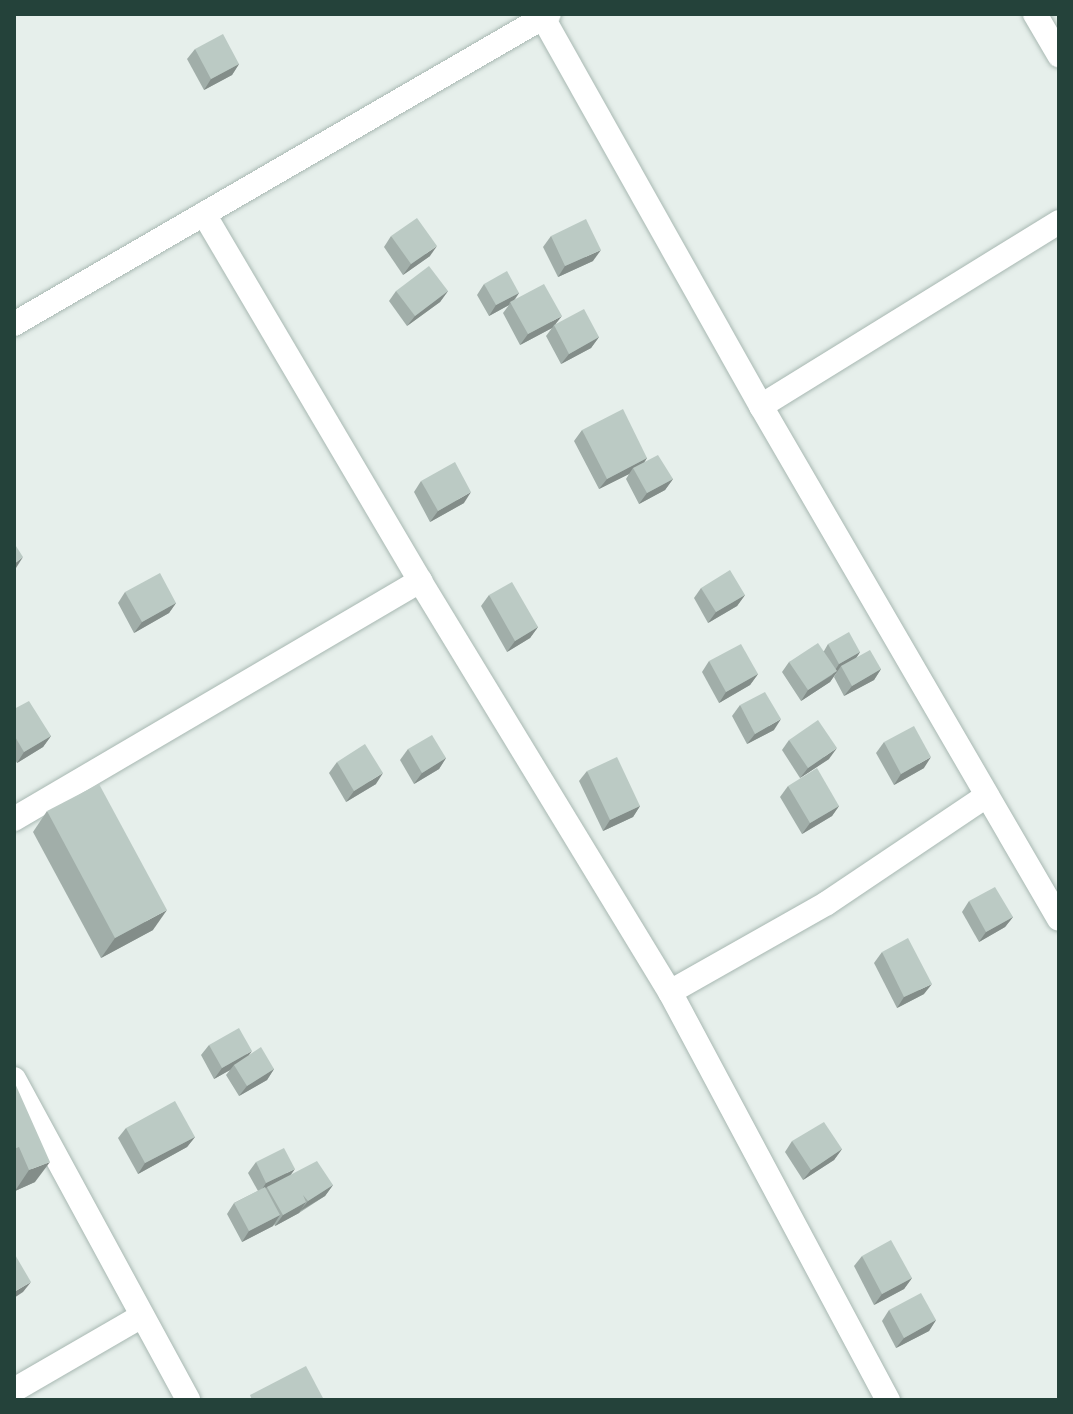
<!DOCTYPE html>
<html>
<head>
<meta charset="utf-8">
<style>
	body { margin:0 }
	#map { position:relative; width:1073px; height:1414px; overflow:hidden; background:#e6efeb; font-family:"Roboto Condensed",sans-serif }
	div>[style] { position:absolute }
	.roads { filter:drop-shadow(0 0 2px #a8b8b2) drop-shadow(0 0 2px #a8b8b2) }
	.street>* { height:24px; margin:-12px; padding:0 12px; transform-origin:12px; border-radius:12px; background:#fff }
	.wall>* { inset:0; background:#a1aea9 }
	.shaded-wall>* { inset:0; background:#838d89 }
	.building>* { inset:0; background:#bbcac4 }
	span { translate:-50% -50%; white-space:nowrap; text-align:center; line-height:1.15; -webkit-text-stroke:7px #f7fbf9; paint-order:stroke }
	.frame { position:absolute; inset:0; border:16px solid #24423a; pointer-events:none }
</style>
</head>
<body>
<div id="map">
	<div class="roads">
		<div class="street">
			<i style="left:541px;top:14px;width:450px;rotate:60.7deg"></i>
			<i style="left:761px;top:406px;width:593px;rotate:59.85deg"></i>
			<i style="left:1035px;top:14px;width:48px;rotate:59.7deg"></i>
			<i style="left:204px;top:214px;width:426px;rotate:59.5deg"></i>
			<i style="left:420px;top:581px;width:481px;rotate:58.7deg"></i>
			<i style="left:670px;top:992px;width:463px;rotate:61.9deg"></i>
			<i style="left:14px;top:324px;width:618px;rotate:-30.09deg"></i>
			<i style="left:761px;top:406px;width:350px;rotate:-31.7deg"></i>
			<i style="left:14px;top:819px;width:471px;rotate:-30.4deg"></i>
			<i style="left:670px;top:992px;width:180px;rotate:-29.5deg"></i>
			<i style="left:827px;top:903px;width:190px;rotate:-33.9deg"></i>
			<i style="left:14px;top:1079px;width:365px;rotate:61.5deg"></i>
			<i style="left:14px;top:1390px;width:146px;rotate:-30.1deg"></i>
		</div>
	</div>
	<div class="wall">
		<i style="clip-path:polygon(195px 49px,239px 64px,232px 75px,204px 90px,187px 59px)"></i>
		<i style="clip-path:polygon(391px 236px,430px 256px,403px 275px,384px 247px)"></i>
		<i style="clip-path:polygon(551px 236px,593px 261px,558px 277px,543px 247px)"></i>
		<i style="clip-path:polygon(484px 284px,519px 293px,514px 301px,556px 324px,599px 337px,591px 348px,561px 364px,546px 336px,552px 328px,520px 345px,503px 313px,509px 305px,489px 316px,477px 295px)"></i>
		<i style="clip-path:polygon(396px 291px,448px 291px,440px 302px,407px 326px,389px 301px)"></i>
		<i style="clip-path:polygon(582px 430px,647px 458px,644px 462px,673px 479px,665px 490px,639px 504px,626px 479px,629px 474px,599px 489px,574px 441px)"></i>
		<i style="clip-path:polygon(421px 481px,464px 503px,430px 522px,414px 492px)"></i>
		<i style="clip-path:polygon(701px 588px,745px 595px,737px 606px,708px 623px,694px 598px)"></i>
		<i style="clip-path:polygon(125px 592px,176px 603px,169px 613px,134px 633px,118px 603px)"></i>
		<i style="clip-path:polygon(489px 595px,538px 627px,530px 638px,507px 652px,481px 606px)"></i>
		<i style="clip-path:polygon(828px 644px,860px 652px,856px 658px,881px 669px,874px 680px,844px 696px,834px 677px,837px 672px,830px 682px,801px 701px,782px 672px,789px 662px,824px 651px)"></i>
		<i style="clip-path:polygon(709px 661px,758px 674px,750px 685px,719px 703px,702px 672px)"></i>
		<i style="clip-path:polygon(740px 705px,774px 730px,747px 744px,732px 716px)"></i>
		<i style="clip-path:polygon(14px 709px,51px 736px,43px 747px,17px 763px,14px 758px)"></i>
		<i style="clip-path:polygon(789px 740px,829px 759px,800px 778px,782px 750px)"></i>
		<i style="clip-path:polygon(884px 742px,924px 768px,894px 785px,876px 753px)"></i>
		<i style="clip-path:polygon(408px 749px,446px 758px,439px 769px,414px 784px,400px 760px)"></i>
		<i style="clip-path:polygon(337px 762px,376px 784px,346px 802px,329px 773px)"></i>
		<i style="clip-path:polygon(587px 771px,640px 806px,633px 817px,603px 831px,579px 781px)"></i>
		<i style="clip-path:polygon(788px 786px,839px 806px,832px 816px,802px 834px,780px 797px)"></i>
		<i style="clip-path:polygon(47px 811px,153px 930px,101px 958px,33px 832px)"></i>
		<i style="clip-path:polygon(969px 901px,1013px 917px,1005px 927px,979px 942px,962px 912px)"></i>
		<i style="clip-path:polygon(882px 952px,924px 994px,897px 1008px,874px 963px)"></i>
		<i style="clip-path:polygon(209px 1045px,249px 1055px,274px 1069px,267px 1080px,239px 1096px,226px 1075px,230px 1070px,214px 1079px,201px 1055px)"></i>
		<i style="clip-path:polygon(14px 1081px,35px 1182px,15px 1191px,14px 1189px)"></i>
		<i style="clip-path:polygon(126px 1128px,195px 1137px,187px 1147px,138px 1174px,118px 1138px)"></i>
		<i style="clip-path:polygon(792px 1141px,842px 1149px,834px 1160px,803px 1180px,785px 1152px)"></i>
		<i style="clip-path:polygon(256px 1162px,291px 1175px,333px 1185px,325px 1196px,299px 1213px,275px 1226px,274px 1224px,273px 1226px,242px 1242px,227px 1214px,234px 1203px,258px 1191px,248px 1173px)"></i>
		<i style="clip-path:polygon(862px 1256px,912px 1278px,904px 1289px,874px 1305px,854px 1266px)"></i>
		<i style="clip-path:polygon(889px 1310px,936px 1320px,929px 1331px,896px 1348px,882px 1321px)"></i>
	</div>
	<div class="shaded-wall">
		<i style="clip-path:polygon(239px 64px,232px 75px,204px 90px,211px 79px)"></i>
		<i style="clip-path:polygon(437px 246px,430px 256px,403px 275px,411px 264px)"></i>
		<i style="clip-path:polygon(601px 250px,593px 261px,558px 277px,565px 266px)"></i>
		<i style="clip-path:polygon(448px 291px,440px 302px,407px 326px,415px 316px)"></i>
		<i style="clip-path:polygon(519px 293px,511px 304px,510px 302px,509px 305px,489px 316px,496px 305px)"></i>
		<i style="clip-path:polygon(562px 316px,554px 326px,554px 325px,552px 328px,520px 345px,528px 334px)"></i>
		<i style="clip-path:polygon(599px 337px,591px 348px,561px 364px,569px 354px)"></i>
		<i style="clip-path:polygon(647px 458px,640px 469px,633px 468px,629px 474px,599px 489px,607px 479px)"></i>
		<i style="clip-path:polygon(673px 479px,665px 490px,639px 504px,647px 493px)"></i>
		<i style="clip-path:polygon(471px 492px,464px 503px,430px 522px,438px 511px)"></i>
		<i style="clip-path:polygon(23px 557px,16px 568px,14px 569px,14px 564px)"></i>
		<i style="clip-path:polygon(745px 595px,737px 606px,708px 623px,716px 612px)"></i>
		<i style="clip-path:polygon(176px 603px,169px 613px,134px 633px,142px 622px)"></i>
		<i style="clip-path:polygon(538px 627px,530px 638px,507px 652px,515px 641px)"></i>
		<i style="clip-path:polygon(860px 652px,853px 663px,841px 666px,830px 682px,801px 701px,808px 690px,832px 675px,839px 664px)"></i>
		<i style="clip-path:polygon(881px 669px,874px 680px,844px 696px,852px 686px)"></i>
		<i style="clip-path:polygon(758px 674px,750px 685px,719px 703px,726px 692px)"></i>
		<i style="clip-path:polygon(781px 719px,774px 730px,747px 744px,755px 734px)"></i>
		<i style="clip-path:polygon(51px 736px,43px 747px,17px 763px,24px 752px)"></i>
		<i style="clip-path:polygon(837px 748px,829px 759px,800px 778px,808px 768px)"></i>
		<i style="clip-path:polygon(931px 757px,924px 768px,894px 785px,901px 774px)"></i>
		<i style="clip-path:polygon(446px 758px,439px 769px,414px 784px,422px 773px)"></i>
		<i style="clip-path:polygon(383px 773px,376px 784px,346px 802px,354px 791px)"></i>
		<i style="clip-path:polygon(640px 806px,633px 817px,603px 831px,610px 820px)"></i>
		<i style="clip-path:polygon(839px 806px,832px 816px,802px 834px,810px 823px)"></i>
		<i style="clip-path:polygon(167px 910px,153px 930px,101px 958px,115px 938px)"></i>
		<i style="clip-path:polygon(1013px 917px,1005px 927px,979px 942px,986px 932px)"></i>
		<i style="clip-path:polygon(932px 984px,924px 994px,897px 1008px,904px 997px)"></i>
		<i style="clip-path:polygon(252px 1051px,244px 1062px,234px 1065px,230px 1070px,214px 1079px,222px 1068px)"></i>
		<i style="clip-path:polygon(274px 1069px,267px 1080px,239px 1096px,247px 1086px)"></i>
		<i style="clip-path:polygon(195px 1137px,187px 1147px,138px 1174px,145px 1163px)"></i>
		<i style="clip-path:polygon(842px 1149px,834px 1160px,803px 1180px,811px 1170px)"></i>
		<i style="clip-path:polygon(50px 1162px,35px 1182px,15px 1191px,29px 1170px)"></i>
		<i style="clip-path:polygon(295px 1169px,287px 1180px,267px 1187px,264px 1191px,259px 1194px,266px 1183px)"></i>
		<i style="clip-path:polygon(333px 1185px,325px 1196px,300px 1211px,308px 1201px)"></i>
		<i style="clip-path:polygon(306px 1202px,299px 1213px,275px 1226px,283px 1215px)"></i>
		<i style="clip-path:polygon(280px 1215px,273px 1226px,242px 1242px,249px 1231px)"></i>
		<i style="clip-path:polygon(912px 1278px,904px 1289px,874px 1305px,882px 1294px)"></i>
		<i style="clip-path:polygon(31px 1282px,23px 1292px,14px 1298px,14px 1292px)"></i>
		<i style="clip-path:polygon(936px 1320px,929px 1331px,896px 1348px,904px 1338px)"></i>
	</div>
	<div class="building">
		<i style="clip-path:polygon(223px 34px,239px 64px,211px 79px,195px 49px)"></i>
		<i style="clip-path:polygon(417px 218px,437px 246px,411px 264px,391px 236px)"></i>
		<i style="clip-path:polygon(586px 219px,601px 250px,565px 266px,551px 236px)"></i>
		<i style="clip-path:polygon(429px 266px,448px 291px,415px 316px,396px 291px)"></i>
		<i style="clip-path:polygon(507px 271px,519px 293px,496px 305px,484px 284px)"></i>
		<i style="clip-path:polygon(544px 284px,562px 316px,528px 334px,510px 302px)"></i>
		<i style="clip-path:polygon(584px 309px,599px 337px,569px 354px,554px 325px)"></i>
		<i style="clip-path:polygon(623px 409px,647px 458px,607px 479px,582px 430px)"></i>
		<i style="clip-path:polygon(658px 455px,673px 479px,647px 493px,633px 468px)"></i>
		<i style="clip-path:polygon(455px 462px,471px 492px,438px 511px,421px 481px)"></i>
		<i style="clip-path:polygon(14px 543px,23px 557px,14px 564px)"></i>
		<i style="clip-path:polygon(730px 570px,745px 595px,716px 612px,701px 588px)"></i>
		<i style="clip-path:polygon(160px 573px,176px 603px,142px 622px,125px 592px)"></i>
		<i style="clip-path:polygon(512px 582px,538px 627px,515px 641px,489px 595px)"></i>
		<i style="clip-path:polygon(849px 632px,860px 652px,839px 664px,828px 644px)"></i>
		<i style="clip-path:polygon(818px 643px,837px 671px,808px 690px,789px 662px)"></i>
		<i style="clip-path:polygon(741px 644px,758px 674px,726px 692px,709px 661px)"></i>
		<i style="clip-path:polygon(870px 650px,881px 669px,852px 686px,841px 666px)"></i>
		<i style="clip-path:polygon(765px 692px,781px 719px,755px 734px,740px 705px)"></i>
		<i style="clip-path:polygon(29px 701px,51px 736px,24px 752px,14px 735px,14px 709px)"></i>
		<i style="clip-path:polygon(818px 720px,837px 748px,808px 768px,789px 740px)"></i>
		<i style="clip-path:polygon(914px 726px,931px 757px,901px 774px,884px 742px)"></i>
		<i style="clip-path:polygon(432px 735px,446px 758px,422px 773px,408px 749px)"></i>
		<i style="clip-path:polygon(365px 744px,383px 773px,354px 791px,337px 762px)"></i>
		<i style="clip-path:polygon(617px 757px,640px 806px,610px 820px,587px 771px)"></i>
		<i style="clip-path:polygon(817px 768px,839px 806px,810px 823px,788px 786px)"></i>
		<i style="clip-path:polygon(99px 784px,167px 910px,115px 938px,47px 811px)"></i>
		<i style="clip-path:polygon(995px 887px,1013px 917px,986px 932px,969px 901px)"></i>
		<i style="clip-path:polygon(908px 938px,932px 984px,904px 997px,882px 952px)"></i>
		<i style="clip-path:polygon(239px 1028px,252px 1051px,222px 1068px,209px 1045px)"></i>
		<i style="clip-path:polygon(261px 1047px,274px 1069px,247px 1086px,234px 1065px)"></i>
		<i style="clip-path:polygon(14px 1081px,50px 1162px,29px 1170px,19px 1147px,14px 1149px)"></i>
		<i style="clip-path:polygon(175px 1101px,195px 1137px,145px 1163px,126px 1128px)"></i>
		<i style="clip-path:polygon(824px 1122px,842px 1149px,811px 1170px,792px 1141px)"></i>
		<i style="clip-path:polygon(284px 1148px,295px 1169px,266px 1183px,256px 1162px)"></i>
		<i style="clip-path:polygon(317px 1161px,333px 1185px,308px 1201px,303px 1195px,306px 1202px,283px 1215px,267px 1187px)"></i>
		<i style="clip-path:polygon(265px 1187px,280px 1215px,249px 1231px,234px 1203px)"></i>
		<i style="clip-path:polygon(891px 1240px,912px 1278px,882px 1294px,862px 1256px)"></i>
		<i style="clip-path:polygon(14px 1253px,31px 1282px,14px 1292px)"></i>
		<i style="clip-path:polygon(921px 1293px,936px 1320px,904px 1338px,889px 1310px)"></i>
		<i style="clip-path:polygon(306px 1366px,324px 1400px,252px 1400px,250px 1395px)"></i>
	</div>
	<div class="frame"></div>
</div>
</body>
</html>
